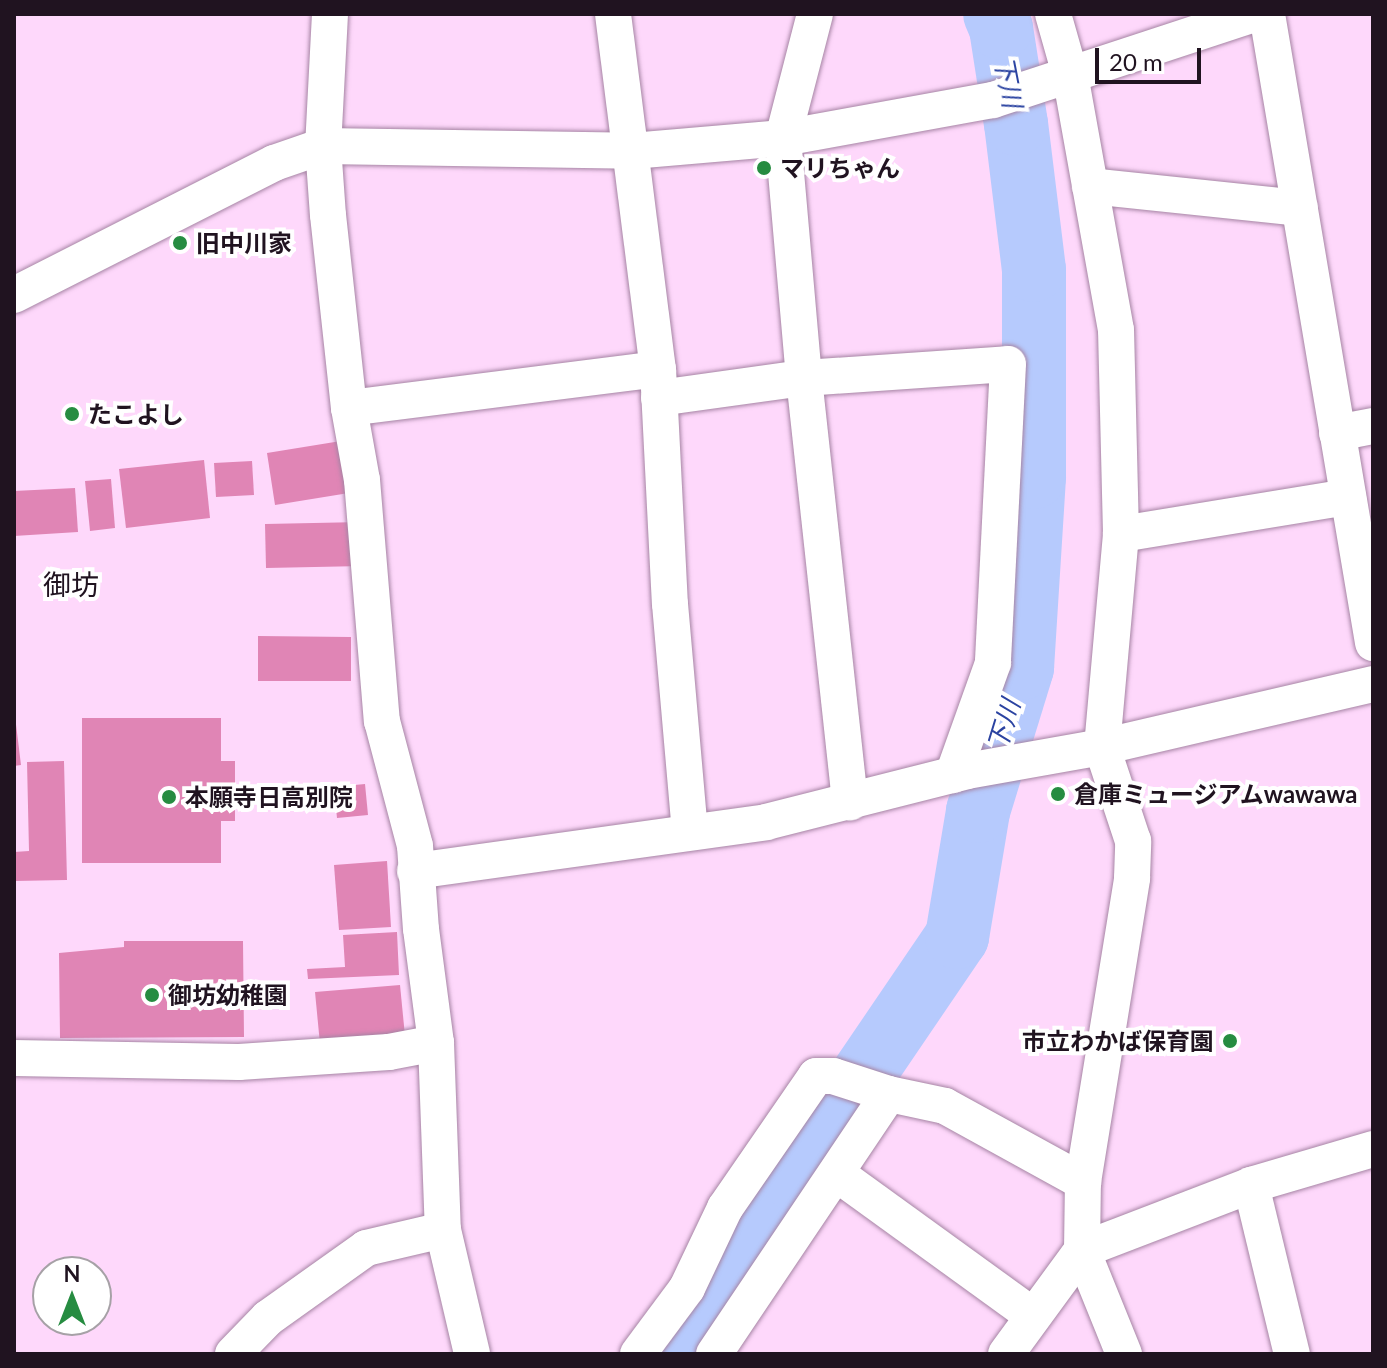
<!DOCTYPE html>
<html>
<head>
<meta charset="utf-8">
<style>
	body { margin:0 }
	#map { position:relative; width:1387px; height:1368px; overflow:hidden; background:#fed8fb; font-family:Lato,"Noto Sans JP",sans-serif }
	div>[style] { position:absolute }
	.river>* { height:64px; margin:-32px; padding:0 32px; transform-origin:32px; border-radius:32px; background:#b6cafd }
	.building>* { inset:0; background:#e085b5 }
	.roads { filter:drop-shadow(0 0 2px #a684a4) drop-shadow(0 0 2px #a684a4) }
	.street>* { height:36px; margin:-18px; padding:0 18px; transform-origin:18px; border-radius:18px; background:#fff }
	.dots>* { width:22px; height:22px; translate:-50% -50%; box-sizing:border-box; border:4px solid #fff; border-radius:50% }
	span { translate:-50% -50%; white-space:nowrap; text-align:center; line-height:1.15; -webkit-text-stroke:8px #fff; paint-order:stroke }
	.poi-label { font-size:24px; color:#201320; font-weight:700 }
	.left { translate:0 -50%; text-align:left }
	.right { translate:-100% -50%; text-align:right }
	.water-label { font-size:26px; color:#2b43a1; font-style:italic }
	.quarter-label { font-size:28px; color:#201320 }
	.frame { position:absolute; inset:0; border:16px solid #201320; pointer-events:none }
	.north { position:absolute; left:32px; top:1256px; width:80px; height:80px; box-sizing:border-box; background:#fff; border:2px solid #a6a1a6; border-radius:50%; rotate:0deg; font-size:22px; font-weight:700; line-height:32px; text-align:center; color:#201320 }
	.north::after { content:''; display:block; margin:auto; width:28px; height:36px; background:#268c41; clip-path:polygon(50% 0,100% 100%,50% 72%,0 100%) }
	.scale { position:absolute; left:1095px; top:48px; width:106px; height:36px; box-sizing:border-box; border:4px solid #201320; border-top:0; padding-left:10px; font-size:24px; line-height:28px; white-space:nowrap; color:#201320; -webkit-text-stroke:6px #fff; paint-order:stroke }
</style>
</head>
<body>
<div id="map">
	<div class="river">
		<i style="left:680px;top:1354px;width:209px;rotate:-57.3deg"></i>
		<i style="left:793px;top:1178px;width:292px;rotate:-55.8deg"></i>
		<i style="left:957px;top:937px;width:128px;rotate:-80.5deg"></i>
		<i style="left:978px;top:811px;width:150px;rotate:-72.9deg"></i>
		<i style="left:1022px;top:668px;width:191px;rotate:-86.4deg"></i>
		<i style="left:1034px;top:477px;width:207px;rotate:-90deg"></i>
		<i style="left:1034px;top:270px;width:147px;rotate:-97deg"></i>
		<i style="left:1016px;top:124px;width:97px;rotate:-98.9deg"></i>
		<i style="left:1001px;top:28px;width:15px;rotate:-113deg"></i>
	</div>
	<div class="building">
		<i style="clip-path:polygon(347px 440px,355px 492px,275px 505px,267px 453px)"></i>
		<i style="clip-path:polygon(204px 460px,210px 518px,126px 528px,119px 469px)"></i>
		<i style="clip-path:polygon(252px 461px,254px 495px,216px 497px,214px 463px)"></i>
		<i style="clip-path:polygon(111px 479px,115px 528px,90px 531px,85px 481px)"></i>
		<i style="clip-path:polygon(75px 488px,78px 532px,14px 536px,14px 491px)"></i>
		<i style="clip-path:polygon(362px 522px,363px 566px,266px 568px,265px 524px)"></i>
		<i style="clip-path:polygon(258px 636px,351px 637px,351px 681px,258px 681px)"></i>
		<i style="clip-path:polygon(14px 708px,21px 765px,14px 766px)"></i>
		<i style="clip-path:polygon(82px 718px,221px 718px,221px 761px,235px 761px,235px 821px,221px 821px,221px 863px,82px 863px)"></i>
		<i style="clip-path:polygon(64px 761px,67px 880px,14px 881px,14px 852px,29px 851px,27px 762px)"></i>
		<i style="clip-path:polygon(365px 784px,368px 815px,337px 818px,334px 787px)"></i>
		<i style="clip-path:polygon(387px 861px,391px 927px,339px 930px,334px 865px)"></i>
		<i style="clip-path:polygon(397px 932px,399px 975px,308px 979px,307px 969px,345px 967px,343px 935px)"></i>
		<i style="clip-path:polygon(124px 941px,243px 941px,244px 1037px,60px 1038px,59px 953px,124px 947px)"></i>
		<i style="clip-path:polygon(400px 985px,405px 1036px,320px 1044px,315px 992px)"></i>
	</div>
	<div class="roads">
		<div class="street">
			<i style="left:330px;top:14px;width:132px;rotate:93deg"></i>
			<i style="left:323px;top:146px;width:69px;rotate:85.9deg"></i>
			<i style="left:328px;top:215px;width:194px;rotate:83.8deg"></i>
			<i style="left:349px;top:408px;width:73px;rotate:79.8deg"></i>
			<i style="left:362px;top:480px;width:242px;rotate:85.3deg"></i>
			<i style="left:382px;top:721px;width:129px;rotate:75.2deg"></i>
			<i style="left:415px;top:846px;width:83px;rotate:85.9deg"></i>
			<i style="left:421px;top:929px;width:115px;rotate:82.5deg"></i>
			<i style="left:436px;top:1043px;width:187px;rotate:87.9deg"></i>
			<i style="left:443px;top:1230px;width:127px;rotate:76.8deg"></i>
			<i style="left:613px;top:14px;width:358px;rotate:82.8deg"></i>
			<i style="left:658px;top:369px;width:235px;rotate:87.1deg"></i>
			<i style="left:670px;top:604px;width:229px;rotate:85deg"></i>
			<i style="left:815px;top:14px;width:128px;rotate:104.5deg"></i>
			<i style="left:783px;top:138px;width:241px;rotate:85deg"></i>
			<i style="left:804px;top:378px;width:427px;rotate:83.8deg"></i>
			<i style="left:1267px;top:14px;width:638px;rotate:80.43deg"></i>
			<i style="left:1090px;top:186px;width:211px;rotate:6deg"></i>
			<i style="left:14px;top:295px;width:292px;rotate:-26.9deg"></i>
			<i style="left:274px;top:163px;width:52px;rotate:-19.1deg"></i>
			<i style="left:323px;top:146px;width:309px;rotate:0.9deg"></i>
			<i style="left:632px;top:151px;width:152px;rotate:-4.9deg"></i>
			<i style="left:783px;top:138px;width:213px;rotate:-10.3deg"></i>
			<i style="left:993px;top:100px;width:275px;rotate:-18.2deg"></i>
			<i style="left:659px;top:398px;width:146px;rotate:-7.9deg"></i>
			<i style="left:804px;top:378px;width:204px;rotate:-3.9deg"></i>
			<i style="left:1008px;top:364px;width:299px;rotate:92.9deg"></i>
			<i style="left:993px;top:663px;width:119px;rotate:109.7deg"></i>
			<i style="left:349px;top:408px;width:311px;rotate:-7.2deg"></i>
			<i style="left:1337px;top:433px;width:37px;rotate:-11deg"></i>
			<i style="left:1121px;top:534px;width:230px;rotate:-9.3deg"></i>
			<i style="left:415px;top:871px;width:354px;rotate:-7.9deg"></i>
			<i style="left:766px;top:822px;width:207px;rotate:-14.2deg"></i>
			<i style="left:967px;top:771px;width:137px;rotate:-10.1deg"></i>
			<i style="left:1102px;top:747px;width:278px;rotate:-13.1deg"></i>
			<i style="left:14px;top:1058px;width:225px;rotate:1deg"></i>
			<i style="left:239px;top:1062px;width:150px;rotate:-3.8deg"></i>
			<i style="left:389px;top:1052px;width:48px;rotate:-10.8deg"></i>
			<i style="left:837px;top:1174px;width:241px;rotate:35.9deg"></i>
			<i style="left:1251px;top:1185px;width:174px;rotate:76.4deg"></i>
			<i style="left:233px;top:1354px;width:50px;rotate:-45.8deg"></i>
			<i style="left:268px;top:1318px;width:120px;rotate:-35.5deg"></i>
			<i style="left:366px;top:1248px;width:79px;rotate:-13.2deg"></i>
			<i style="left:638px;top:1354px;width:82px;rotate:-53.4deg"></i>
			<i style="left:687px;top:1288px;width:89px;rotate:-64.6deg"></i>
			<i style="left:725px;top:1208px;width:160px;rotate:-55.4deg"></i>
			<i style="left:816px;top:1076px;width:17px"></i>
			<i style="left:833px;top:1076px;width:59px;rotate:17.8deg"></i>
			<i style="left:889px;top:1094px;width:57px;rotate:12.1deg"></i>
			<i style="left:945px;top:1106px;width:158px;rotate:28.8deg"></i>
			<i style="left:714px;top:1354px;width:313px;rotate:-56.1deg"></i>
			<i style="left:1006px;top:1354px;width:129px;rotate:-53.8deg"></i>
			<i style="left:1082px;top:1250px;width:68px;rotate:-89.2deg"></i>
			<i style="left:1083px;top:1182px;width:308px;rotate:-80.8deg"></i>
			<i style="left:1132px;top:878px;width:37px;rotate:-88deg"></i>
			<i style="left:1133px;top:841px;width:99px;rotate:-108.3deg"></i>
			<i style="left:1102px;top:747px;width:214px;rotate:-84.9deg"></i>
			<i style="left:1121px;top:534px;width:204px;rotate:-91.4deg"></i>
			<i style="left:1116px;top:330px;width:260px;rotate:-100.2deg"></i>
			<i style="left:1070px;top:74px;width:62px;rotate:-105.8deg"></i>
			<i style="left:1124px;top:1354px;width:112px;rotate:-112deg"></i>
			<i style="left:1082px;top:1250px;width:181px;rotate:-21deg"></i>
			<i style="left:1251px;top:1185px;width:127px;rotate:-16.4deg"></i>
		</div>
	</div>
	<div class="dots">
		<i style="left:764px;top:168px;background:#268c41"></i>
		<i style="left:180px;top:243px;background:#268c41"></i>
		<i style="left:72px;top:414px;background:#268c41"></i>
		<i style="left:1058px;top:794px;background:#268c41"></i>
		<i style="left:169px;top:797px;background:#268c41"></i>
		<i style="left:152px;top:995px;background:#268c41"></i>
		<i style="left:1230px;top:1041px;background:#268c41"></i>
	</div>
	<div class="poi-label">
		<span class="left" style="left:780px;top:168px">マリちゃん</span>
		<span class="left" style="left:196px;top:243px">旧中川家</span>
		<span class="left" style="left:88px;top:414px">たこよし</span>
		<span class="left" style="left:1074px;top:794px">倉庫ミュージアムwawawa</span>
		<span class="left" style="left:185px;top:797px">本願寺日高別院</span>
		<span class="left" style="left:168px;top:995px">御坊幼稚園</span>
		<span class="right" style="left:1214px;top:1041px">市立わかば保育園</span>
	</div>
	<div class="water-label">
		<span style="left:1008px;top:82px;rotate:79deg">下川</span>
		<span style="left:1004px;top:725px;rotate:-73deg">下川</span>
	</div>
	<div class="quarter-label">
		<span style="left:71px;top:584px">御坊</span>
	</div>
	<div class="frame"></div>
	<div class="north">N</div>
	<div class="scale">20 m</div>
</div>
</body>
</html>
